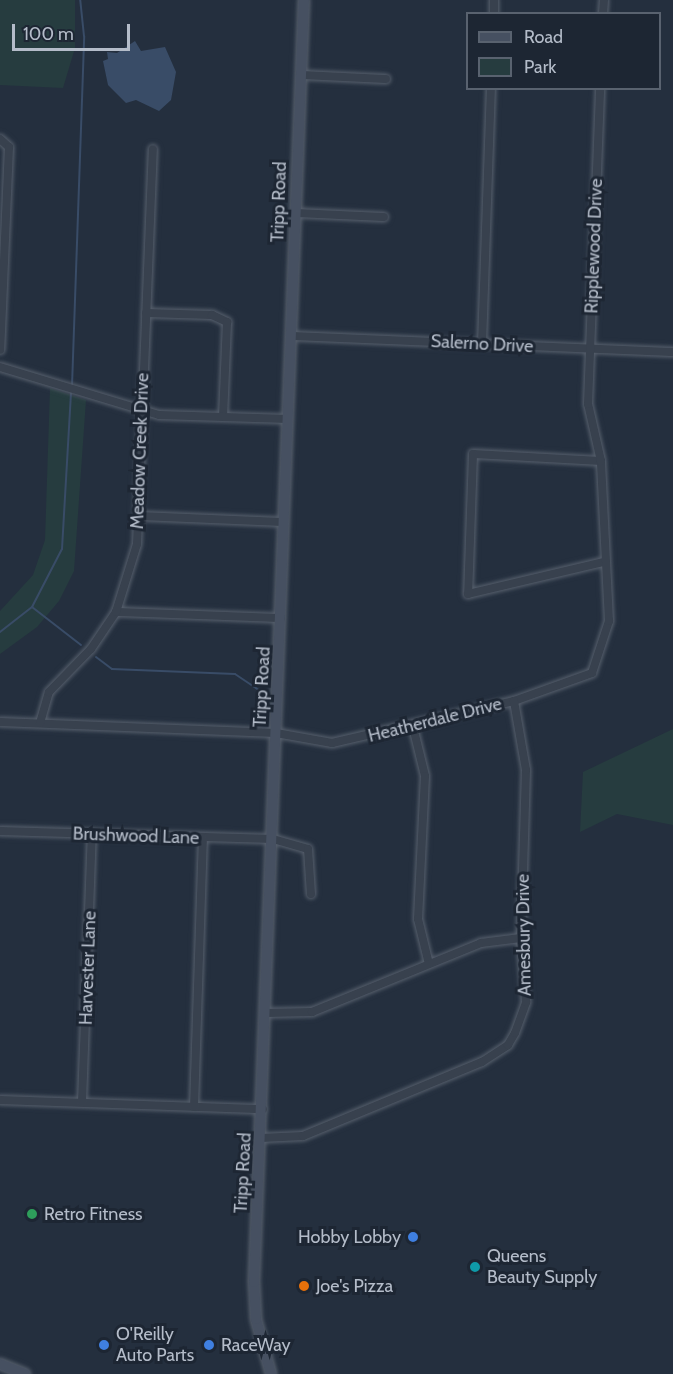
<!DOCTYPE html>
<html>
<head>
<meta charset="utf-8">
<style>
	body { margin:0 }
	#map { position:relative; width:673px; height:1374px; overflow:hidden; background:#242f3e; font-family:Cabin,sans-serif }
	div>[style] { position:absolute }
	.green>* { inset:0; background:#263c3f }
	.water>* { inset:0; background:#394c67 }
	.stream>* { height:2px; margin:-1px; padding:0 1px; transform-origin:1px; border-radius:1px; background:#394c67 }
	.roads { filter:drop-shadow(0 0 2px #565f6c) drop-shadow(0 0 2px #565f6c) }
	.street>* { height:8px; margin:-4px; padding:0 4px; transform-origin:4px; border-radius:4px; background:#38414e }
	.secondary>* { height:10px; margin:-5px; padding:0 5px; transform-origin:5px; border-radius:5px; background:#465061 }
	.dots>* { width:16px; height:16px; translate:-50% -50%; box-sizing:border-box; border:3px solid #1d2633; border-radius:50% }
	span { translate:-50% -50%; white-space:nowrap; text-align:center; line-height:1.15; -webkit-text-stroke:6px #1d2633; paint-order:stroke }
	.street-label { font-size:18px; color:#b4bcc9 }
	.poi-label { font-size:18px; color:#b4bcc9 }
	.left { translate:0 -50%; text-align:left }
	.right { translate:-100% -50%; text-align:right }
	.legend { position:absolute; left:466px; top:12px; width:195px; height:78px; box-sizing:border-box; background:#1d2633; border:2px solid #59626f; margin:0; padding:8px 10px; list-style:none; font-size:18px; color:#b4bcc9 }
	.legend li { display:flex; align-items:center; gap:12px; height:30px }
	.legend b { width:30px; border:2px solid #59626f }
	.scale { position:absolute; left:12px; top:24px; width:118px; height:27px; box-sizing:border-box; border:3px solid #b4bcc9; border-top:0; padding-left:8px; font-size:18px; line-height:21px; white-space:nowrap; color:#b4bcc9; -webkit-text-stroke:4px #1d2633; paint-order:stroke }
</style>
</head>
<body>
<div id="map">
	<div class="green">
		<i style="clip-path:polygon(0 0,75px 0,75px 48px,63px 88px,0 85px)"></i>
		<i style="clip-path:polygon(50px 388px,86px 400px,74px 571px,59px 601px,37px 627px,0 654px,0 611px,33px 575px,45px 540px)"></i>
		<i style="clip-path:polygon(673px 729px,673px 825px,617px 814px,580px 832px,583px 772px)"></i>
	</div>
	<div class="water">
		<i style="clip-path:polygon(135px 41px,141px 51px,165px 47px,176px 72px,171px 100px,159px 111px,136px 100px,126px 103px,108px 85px,103px 61px,108px 59px,107px 52px,117px 53px)"></i>
	</div>
	<div class="stream">
		<i style="left:72px;top:386px;width:350px;rotate:-88deg"></i>
		<i style="left:84px;top:36px;width:36px;rotate:-96deg"></i>
		<i style="left:32px;top:607px;width:62px;rotate:37.8deg"></i>
		<i style="left:0;top:632px;width:41px;rotate:-38deg"></i>
		<i style="left:32px;top:607px;width:65px;rotate:-62.7deg"></i>
		<i style="left:62px;top:549px;width:157px;rotate:-86.7deg"></i>
		<i style="left:96px;top:657px;width:20px;rotate:37deg"></i>
		<i style="left:112px;top:669px;width:123px;rotate:2.3deg"></i>
		<i style="left:235px;top:674px;width:32px;rotate:34deg"></i>
	</div>
	<div class="roads">
		<div class="street">
			<i style="left:494px;top:14px;width:14px;rotate:-90deg"></i>
			<i style="left:603px;top:14px;width:14px;rotate:-86deg"></i>
			<i style="left:301px;top:75px;width:85px;rotate:2.7deg"></i>
			<i style="left:0;top:139px;width:12px;rotate:42deg"></i>
			<i style="left:9px;top:147px;width:203px;rotate:92.5deg"></i>
			<i style="left:295px;top:213px;width:89px;rotate:2.6deg"></i>
			<i style="left:146px;top:313px;width:66px;rotate:1.7deg"></i>
			<i style="left:212px;top:315px;width:17px;rotate:25deg"></i>
			<i style="left:227px;top:322px;width:94px;rotate:92.4deg"></i>
			<i style="left:291px;top:336px;width:382px;rotate:2.4deg"></i>
			<i style="left:482px;top:344px;width:256px;rotate:-88deg"></i>
			<i style="left:0;top:367px;width:166px;rotate:16.8deg"></i>
			<i style="left:159px;top:415px;width:129px;rotate:1.8deg"></i>
			<i style="left:601px;top:461px;width:128px;rotate:-176.9deg"></i>
			<i style="left:473px;top:454px;width:140px;rotate:92deg"></i>
			<i style="left:468px;top:594px;width:139px;rotate:-13.3deg"></i>
			<i style="left:138px;top:516px;width:146px;rotate:2.4deg"></i>
			<i style="left:116px;top:612px;width:165px;rotate:2.1deg"></i>
			<i style="left:0;top:722px;width:276px;rotate:2.3deg"></i>
			<i style="left:276px;top:733px;width:57px;rotate:10.1deg"></i>
			<i style="left:332px;top:743px;width:187px;rotate:-13deg"></i>
			<i style="left:514px;top:701px;width:83px;rotate:-19.7deg"></i>
			<i style="left:592px;top:673px;width:55px;rotate:-71.9deg"></i>
			<i style="left:609px;top:621px;width:160px;rotate:-92.9deg"></i>
			<i style="left:601px;top:461px;width:58px;rotate:-102.8deg"></i>
			<i style="left:588px;top:404px;width:316px;rotate:-87.8deg"></i>
			<i style="left:40px;top:723px;width:32px;rotate:-74deg"></i>
			<i style="left:49px;top:692px;width:60px;rotate:-45.7deg"></i>
			<i style="left:91px;top:649px;width:45px;rotate:-56deg"></i>
			<i style="left:116px;top:612px;width:71px;rotate:-72.8deg"></i>
			<i style="left:137px;top:544px;width:395px;rotate:-87.7deg"></i>
			<i style="left:413px;top:727px;width:50px;rotate:76.2deg"></i>
			<i style="left:425px;top:776px;width:143px;rotate:92.8deg"></i>
			<i style="left:418px;top:919px;width:46px;rotate:76.3deg"></i>
			<i style="left:0;top:831px;width:273px;rotate:1.7deg"></i>
			<i style="left:273px;top:839px;width:36px;rotate:16deg"></i>
			<i style="left:308px;top:849px;width:45px;rotate:86.2deg"></i>
			<i style="left:266px;top:1013px;width:46px;rotate:-1.2deg"></i>
			<i style="left:312px;top:1012px;width:183px;rotate:-22.2deg"></i>
			<i style="left:481px;top:943px;width:40px;rotate:-7.1deg"></i>
			<i style="left:0;top:1100px;width:263px;rotate:2deg"></i>
			<i style="left:82px;top:1102px;width:269px;rotate:-87.9deg"></i>
			<i style="left:194px;top:1107px;width:269px;rotate:-88.1deg"></i>
			<i style="left:261px;top:1138px;width:42px;rotate:-2.7deg"></i>
			<i style="left:303px;top:1136px;width:194px;rotate:-22.5deg"></i>
			<i style="left:482px;top:1062px;width:31px;rotate:-33deg"></i>
			<i style="left:508px;top:1045px;width:14px;rotate:-60deg"></i>
			<i style="left:515px;top:1033px;width:33px;rotate:-70deg"></i>
			<i style="left:526px;top:1002px;width:64px;rotate:-94.5deg"></i>
			<i style="left:521px;top:938px;width:168px;rotate:-88.3deg"></i>
			<i style="left:526px;top:770px;width:70px;rotate:-99.9deg"></i>
		</div>
		<div class="secondary">
			<i style="left:0;top:1364px;width:27px;rotate:22deg"></i>
			<i style="left:271px;top:1374px;width:57px;rotate:-105.3deg"></i>
			<i style="left:256px;top:1319px;width:37px;rotate:-93deg"></i>
			<i style="left:254px;top:1282px;width:1283px;rotate:-87.77deg"></i>
		</div>
	</div>
	<div class="dots">
		<i style="left:32px;top:1214px;background:#2e9e5b"></i>
		<i style="left:413px;top:1237px;background:#3f7fe0"></i>
		<i style="left:475px;top:1267px;background:#0f9aa8"></i>
		<i style="left:304px;top:1286px;background:#e8710a"></i>
		<i style="left:104px;top:1345px;background:#3f7fe0"></i>
		<i style="left:209px;top:1345px;background:#3f7fe0"></i>
	</div>
	<div class="street-label">
		<span style="left:279px;top:202px;rotate:-88deg">Tripp Road</span>
		<span style="left:594px;top:246px;rotate:-88deg">Ripplewood Drive</span>
		<span style="left:482px;top:344px;rotate:3deg">Salerno Drive</span>
		<span style="left:140px;top:451px;rotate:-88deg">Meadow Creek Drive</span>
		<span style="left:262px;top:687px;rotate:-87deg">Tripp Road</span>
		<span style="left:435px;top:720px;rotate:-14deg">Heatherdale Drive</span>
		<span style="left:136px;top:836px;rotate:2deg">Brushwood Lane</span>
		<span style="left:524px;top:935px;rotate:-91deg">Amesbury Drive</span>
		<span style="left:88px;top:968px;rotate:-88deg">Harvester Lane</span>
		<span style="left:243px;top:1173px;rotate:-87deg">Tripp Road</span>
	</div>
	<div class="poi-label">
		<span class="left" style="left:44px;top:1214px">Retro Fitness</span>
		<span class="right" style="left:401px;top:1237px">Hobby Lobby</span>
		<span class="left" style="left:487px;top:1267px">Queens<br>Beauty Supply</span>
		<span class="left" style="left:316px;top:1286px">Joe's Pizza</span>
		<span class="left" style="left:116px;top:1345px">O'Reilly<br>Auto Parts</span>
		<span class="left" style="left:221px;top:1345px">RaceWay</span>
	</div>
	<ul class="legend">
	<li><b style="height:8px;background:#465061"></b>Road</li>
	<li><b style="height:16px;background:#263c3f"></b>Park</li>
	</ul>
	<div class="scale">100 m</div>
</div>
</body>
</html>
